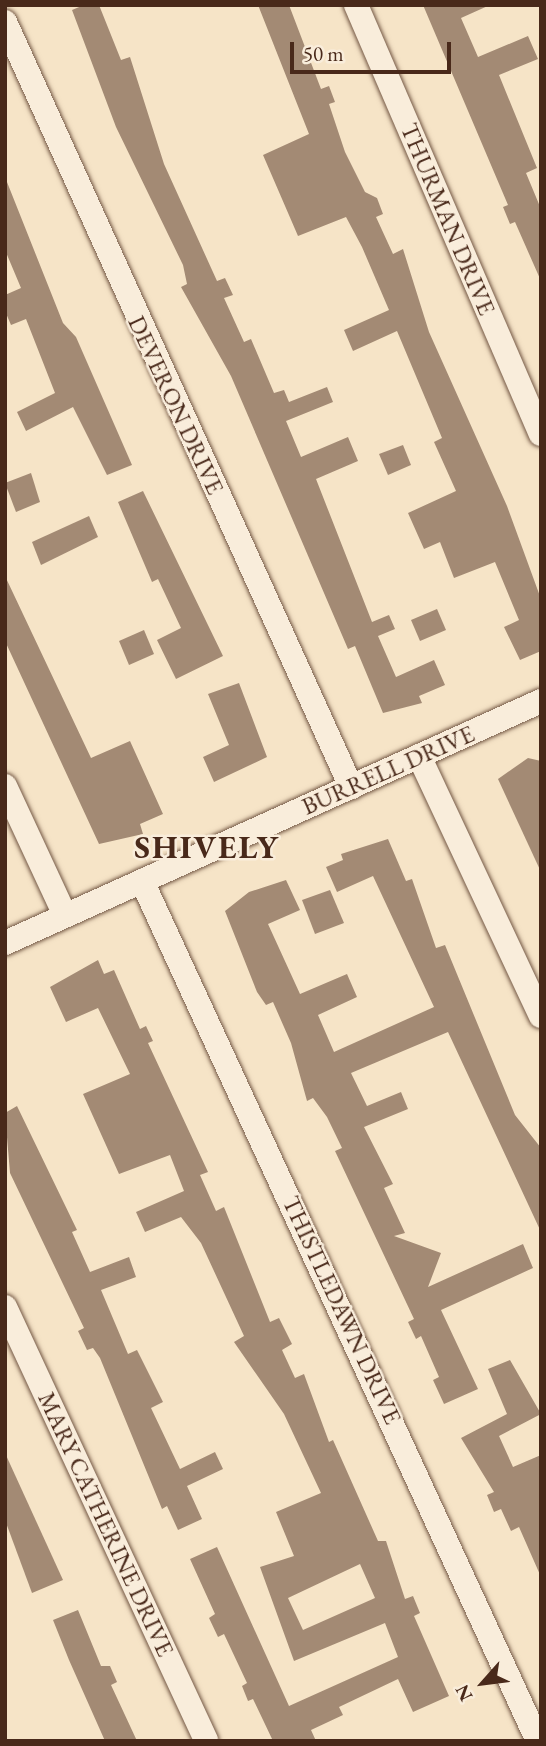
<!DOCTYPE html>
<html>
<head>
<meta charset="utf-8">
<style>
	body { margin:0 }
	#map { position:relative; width:546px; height:1746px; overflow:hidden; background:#f6e4c7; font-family:"EB Garamond",serif }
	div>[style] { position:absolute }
	.building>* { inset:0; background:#a38a74 }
	.roads { filter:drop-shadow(0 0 2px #745845) drop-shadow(0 0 2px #745845) }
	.street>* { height:24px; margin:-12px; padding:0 12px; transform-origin:12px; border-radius:12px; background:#f9eddb }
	span { translate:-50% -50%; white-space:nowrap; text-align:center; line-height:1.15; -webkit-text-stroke:5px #f9eddb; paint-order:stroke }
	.street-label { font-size:24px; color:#49291a }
	.district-label { font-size:32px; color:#49291a; font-weight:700; letter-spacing:2px }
	.frame { position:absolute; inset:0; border:7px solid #49291a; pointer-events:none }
	.north { position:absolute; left:448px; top:1648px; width:70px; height:70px; -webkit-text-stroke:5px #f9eddb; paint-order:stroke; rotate:242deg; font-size:19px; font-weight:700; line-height:28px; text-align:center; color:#49291a }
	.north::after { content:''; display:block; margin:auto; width:24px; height:32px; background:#49291a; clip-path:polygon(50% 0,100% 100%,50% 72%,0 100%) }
	.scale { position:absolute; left:290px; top:42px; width:161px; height:32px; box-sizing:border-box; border:4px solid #49291a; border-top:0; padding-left:9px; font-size:21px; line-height:24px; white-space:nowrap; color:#49291a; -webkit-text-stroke:5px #f9eddb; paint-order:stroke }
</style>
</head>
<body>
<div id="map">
	<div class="building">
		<i style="clip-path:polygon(84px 5px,99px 5px,121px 60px,130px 57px,164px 164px,217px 281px,225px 278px,233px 295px,224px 298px,244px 342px,251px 339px,274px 393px,284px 390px,289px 402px,327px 387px,333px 402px,286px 421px,301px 457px,348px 437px,358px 461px,316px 479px,372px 622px,389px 615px,395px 629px,378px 636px,396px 677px,434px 660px,445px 685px,419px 696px,422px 703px,383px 713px,355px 646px,348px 649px,231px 376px,181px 287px,187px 284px,183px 265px,116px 127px,72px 10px)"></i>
		<i style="clip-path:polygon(258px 5px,289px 5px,321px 89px,329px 86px,335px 102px,329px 104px,345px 152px,365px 192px,377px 198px,383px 214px,376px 217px,393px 254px,403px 249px,429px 332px,507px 506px,541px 599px,541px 651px,520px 660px,504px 627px,519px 620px,495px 562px,454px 578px,440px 542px,424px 549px,408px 513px,456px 491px,434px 442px,442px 438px,397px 331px,353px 351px,344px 330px,389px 310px,362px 247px,346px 217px,298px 236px,263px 155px,309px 134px)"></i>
		<i style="clip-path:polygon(423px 5px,490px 5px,461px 18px,478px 57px,528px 36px,538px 59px,499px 75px,537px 168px,526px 173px,541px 209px,541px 281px,515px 222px,510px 224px,503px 207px,508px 205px)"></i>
		<i style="clip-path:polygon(5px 177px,63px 323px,76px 337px,132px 465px,107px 475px,73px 407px,26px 431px,17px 412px,55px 393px,26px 319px,11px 325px,5px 311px,5px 295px,21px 288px,5px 250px)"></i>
		<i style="clip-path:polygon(403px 445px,411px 465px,388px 475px,379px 454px)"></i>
		<i style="clip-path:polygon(31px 473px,40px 502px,16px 512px,5px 483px)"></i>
		<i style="clip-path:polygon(143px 491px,223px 656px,176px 679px,157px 640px,181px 628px,158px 579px,152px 582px,118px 502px)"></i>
		<i style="clip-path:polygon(89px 516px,98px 537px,41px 565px,32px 542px)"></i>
		<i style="clip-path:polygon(5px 576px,91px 758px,130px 741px,163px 814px,140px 824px,143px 834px,99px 844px,5px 641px)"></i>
		<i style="clip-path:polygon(437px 609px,446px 630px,420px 641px,411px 620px)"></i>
		<i style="clip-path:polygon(144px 630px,154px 654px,129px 665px,119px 641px)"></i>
		<i style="clip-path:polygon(239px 683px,267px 757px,214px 782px,203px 757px,229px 745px,208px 694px)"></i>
		<i style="clip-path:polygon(528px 758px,541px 761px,541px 872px,498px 779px)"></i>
		<i style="clip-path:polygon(388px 839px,406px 881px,412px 879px,436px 948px,445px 945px,515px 1115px,541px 1148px,541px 1232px,448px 1032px,351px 1073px,367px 1106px,401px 1092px,408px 1109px,364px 1127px,393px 1184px,384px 1188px,405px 1233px,394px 1236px,441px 1253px,428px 1287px,523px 1244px,533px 1268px,441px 1310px,478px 1389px,444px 1404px,433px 1380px,439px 1377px,421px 1336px,416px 1339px,408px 1322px,414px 1319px,335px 1151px,342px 1148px,327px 1117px,313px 1098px,307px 1101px,291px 1043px,273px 1002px,266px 1005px,257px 992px,225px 911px,249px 892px,286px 880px,300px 910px,268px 924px,300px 994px,347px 974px,357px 997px,318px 1015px,334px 1052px,434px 1007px,373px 876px,337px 892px,326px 867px,343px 860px,341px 854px)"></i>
		<i style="clip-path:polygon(330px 890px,344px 923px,315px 934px,302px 900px)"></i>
		<i style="clip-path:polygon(evenodd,98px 960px,104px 974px,114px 970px,140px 1029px,146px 1026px,153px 1041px,148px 1043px,208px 1172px,200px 1175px,216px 1211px,224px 1207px,270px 1322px,279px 1318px,292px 1344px,282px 1350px,295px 1378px,304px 1374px,329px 1442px,333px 1440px,378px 1541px,386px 1541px,405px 1599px,413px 1596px,420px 1613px,414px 1616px,449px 1696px,413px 1712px,398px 1679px,339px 1707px,343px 1715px,311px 1730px,316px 1741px,273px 1741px,253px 1699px,248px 1701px,242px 1686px,247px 1683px,224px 1634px,218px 1637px,209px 1618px,215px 1614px,190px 1559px,217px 1547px,289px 1706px,398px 1657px,385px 1623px,294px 1661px,260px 1567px,294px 1556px,276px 1512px,321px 1493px,284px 1414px,234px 1342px,244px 1336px,201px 1243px,181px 1217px,145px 1232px,136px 1212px,184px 1191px,170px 1155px,119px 1174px,83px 1094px,130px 1074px,98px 1008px,66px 1022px,50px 987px,98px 960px,360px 1564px,375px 1598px,303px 1630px,288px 1598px,360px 1564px)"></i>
		<i style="clip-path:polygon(17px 1106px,77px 1230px,72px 1232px,90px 1272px,129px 1257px,136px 1277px,101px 1290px,128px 1354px,137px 1350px,163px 1402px,151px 1408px,180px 1469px,215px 1452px,223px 1469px,187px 1486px,202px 1519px,178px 1530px,167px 1506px,162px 1509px,100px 1358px,93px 1348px,87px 1350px,78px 1331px,84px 1328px,10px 1173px,5px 1113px)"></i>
		<i style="clip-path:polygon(510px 1360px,541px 1414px,499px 1436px,513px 1467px,541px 1455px,541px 1577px,519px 1527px,511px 1531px,501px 1509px,494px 1512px,487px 1495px,494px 1492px,461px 1438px,507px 1414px,488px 1369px)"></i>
		<i style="clip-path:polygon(5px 1453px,63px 1580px,32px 1593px,5px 1520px)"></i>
		<i style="clip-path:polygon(78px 1610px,101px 1666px,110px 1666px,117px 1682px,111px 1685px,137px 1741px,105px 1741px,69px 1660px,53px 1620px)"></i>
	</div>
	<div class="roads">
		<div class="street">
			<i style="left:356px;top:5px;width:467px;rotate:66.7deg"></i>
			<i style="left:5px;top:22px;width:840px;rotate:65.66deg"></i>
			<i style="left:419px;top:756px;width:287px;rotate:64.9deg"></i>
			<i style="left:5px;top:786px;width:142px;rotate:65.1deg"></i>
			<i style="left:142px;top:881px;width:947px;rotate:65.28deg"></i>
			<i style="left:5px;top:943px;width:588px;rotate:-24.3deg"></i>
			<i style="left:5px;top:1307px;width:478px;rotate:65.1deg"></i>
		</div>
	</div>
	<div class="street-label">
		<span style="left:448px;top:219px;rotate:67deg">THURMAN DRIVE</span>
		<span style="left:176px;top:405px;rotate:65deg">DEVERON DRIVE</span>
		<span style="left:388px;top:770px;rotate:-24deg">BURRELL DRIVE</span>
		<span style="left:342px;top:1310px;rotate:65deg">THISTLEDAWN DRIVE</span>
		<span style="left:106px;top:1524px;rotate:65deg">MARY CATHERINE DRIVE</span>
	</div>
	<div class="district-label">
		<span style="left:207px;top:847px">SHIVELY</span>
	</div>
	<div class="frame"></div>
	<div class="north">N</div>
	<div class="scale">50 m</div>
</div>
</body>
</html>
